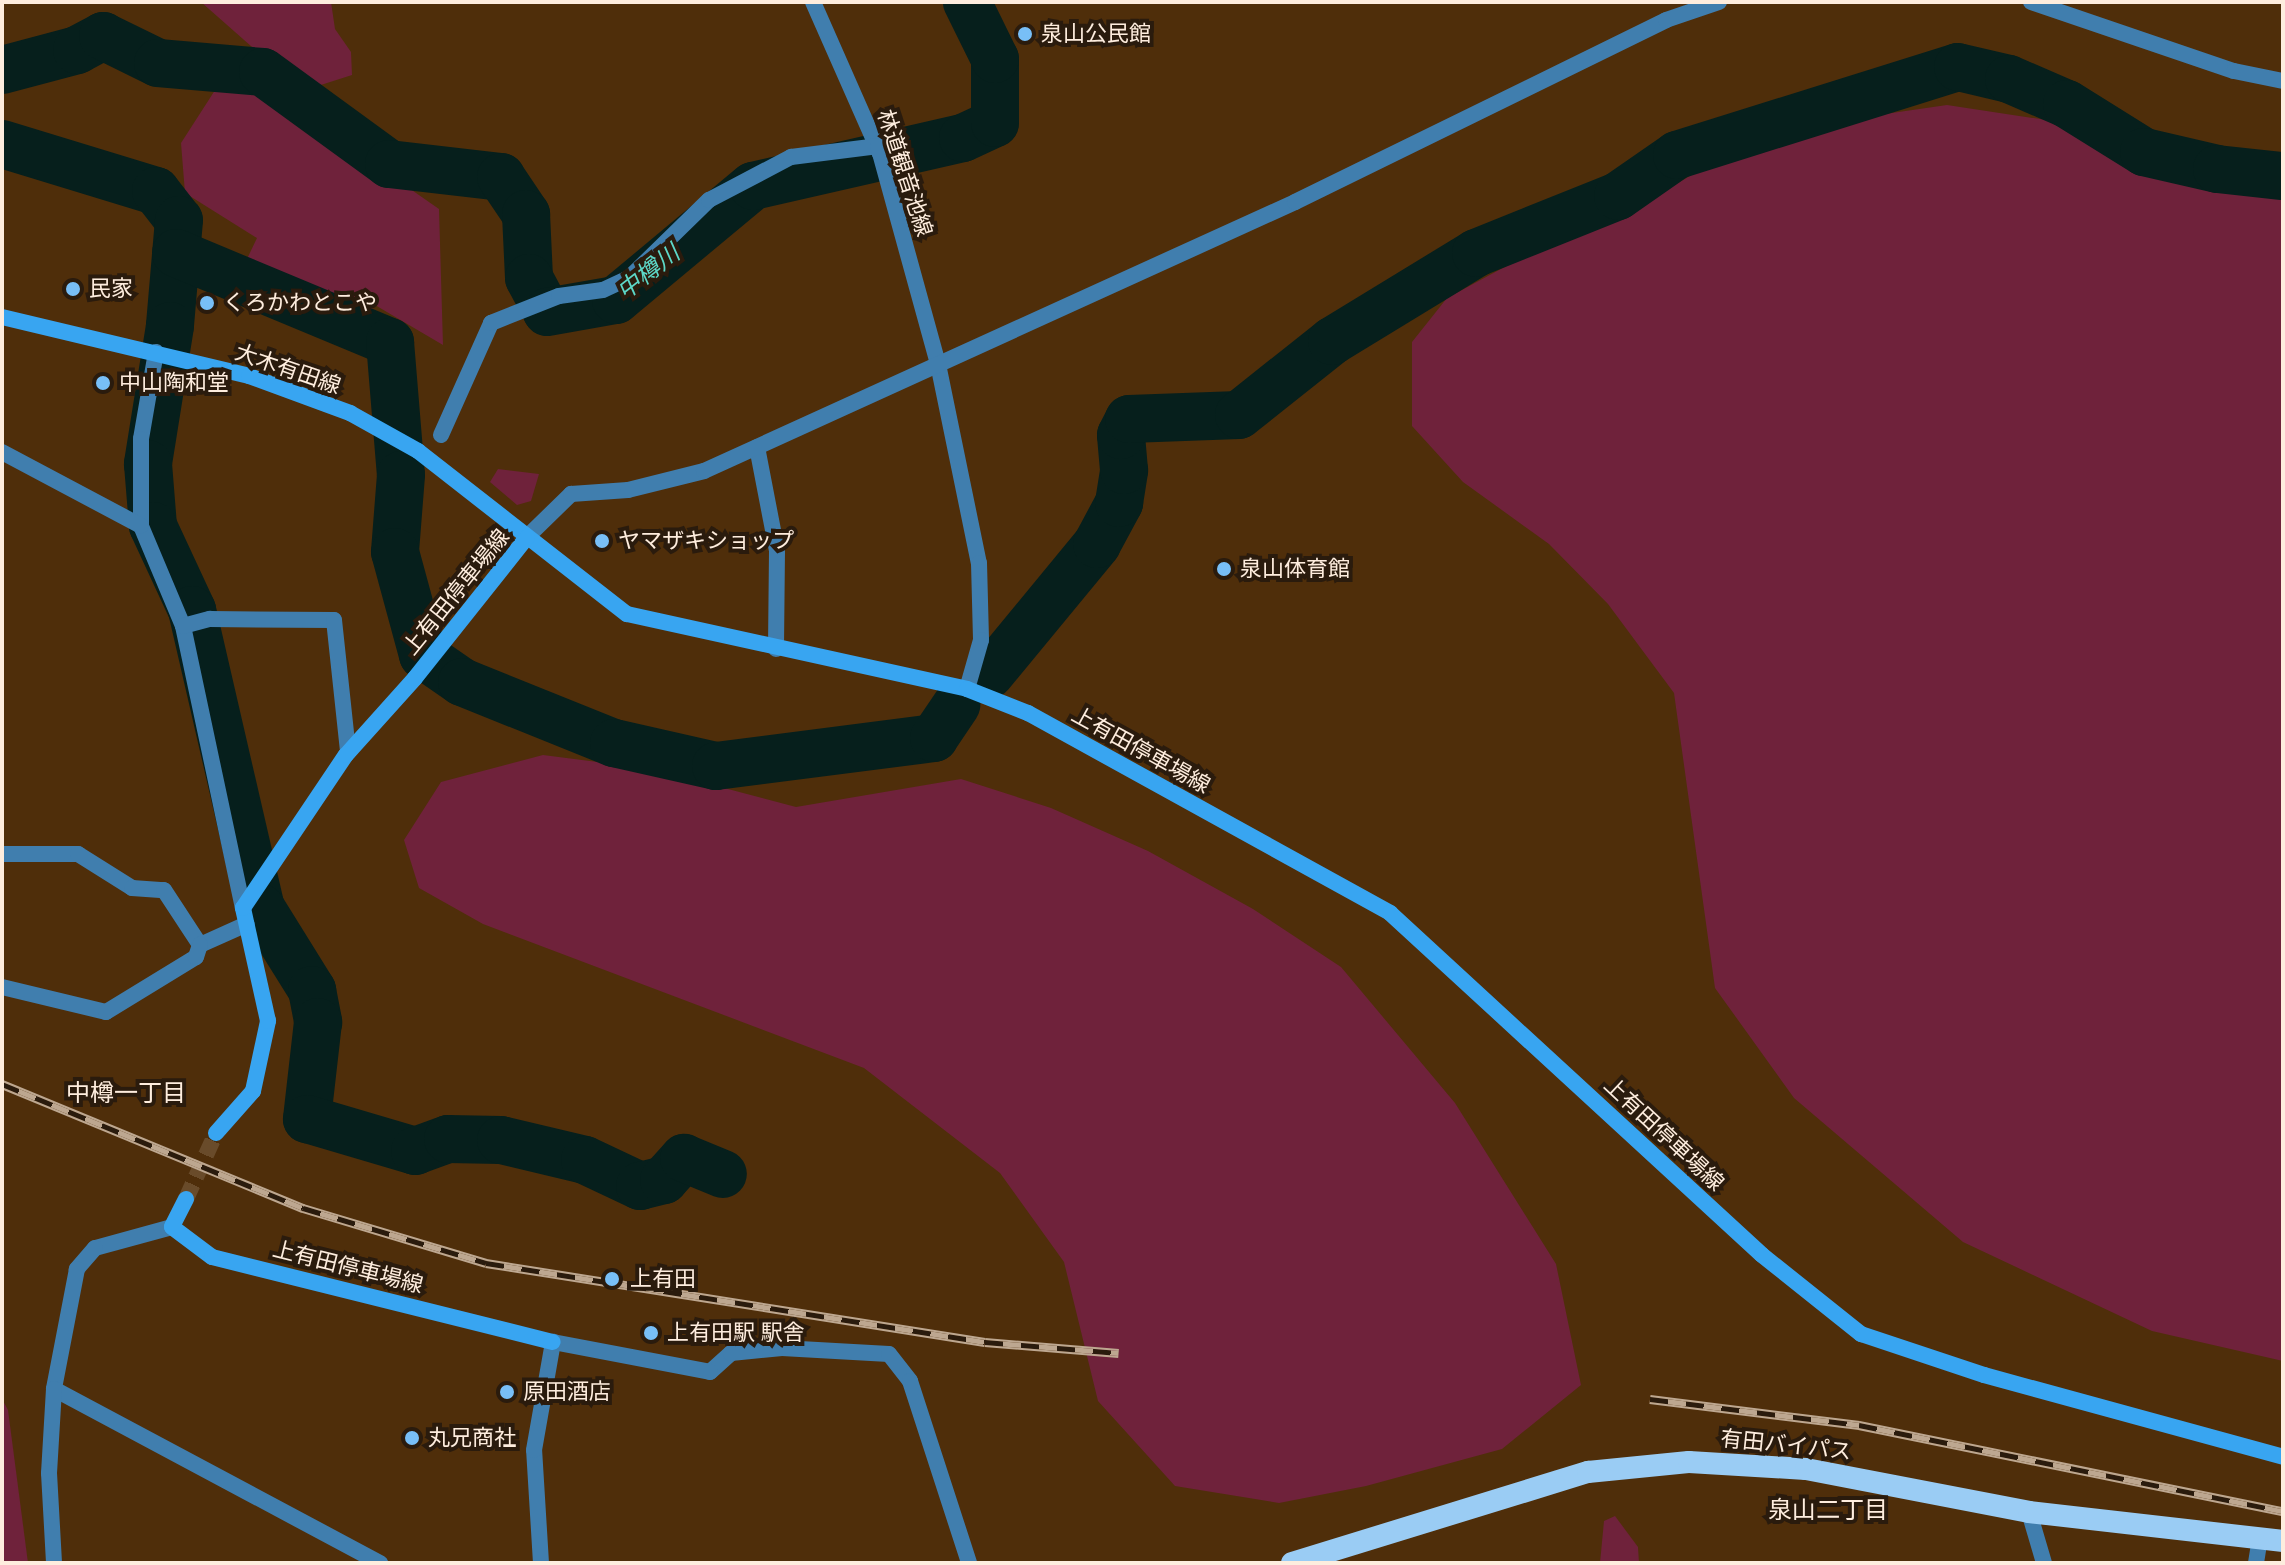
<!DOCTYPE html>
<html>
<head>
<meta charset="utf-8">
<style>
	body { margin:0 }
	#map { position:relative; width:2285px; height:1565px; overflow:hidden; background:#4f2e0a; font-family:"DM Sans","Noto Sans JP",sans-serif }
	div>[style] { position:absolute }
	.green>* { inset:0; background:#6f223b }
	.river>* { height:48px; margin:-24px; padding:0 24px; transform-origin:24px; border-radius:24px; background:#061f1c }
	.secondary-tunnel>* { height:16px; margin-top:-8px; transform-origin:0; background:repeating-linear-gradient(90deg,#694b2a 0 16px,transparent 0 24px) }
	.minor>* { height:16px; margin:-8px; padding:0 8px; transform-origin:8px; border-radius:8px; background:#407eae }
	.tertiary>* { height:16px; margin:-8px; padding:0 8px; transform-origin:8px; border-radius:8px; background:#407eae }
	.secondary>* { height:16px; margin:-8px; padding:0 8px; transform-origin:8px; border-radius:8px; background:#38a5f1 }
	.trunk>* { height:22px; margin:-11px; padding:0 11px; transform-origin:11px; border-radius:11px; background:#9accf4 }
	.rail>* { height:9px; margin-top:-4.5px; transform-origin:0; background:repeating-linear-gradient(90deg,#2a1b0d 0 18px,#bda790 0 36px); box-sizing:border-box; border-block:2px solid #bda790 }
	.dots>* { width:22px; height:22px; translate:-50% -50%; box-sizing:border-box; border:4px solid #2a1b0d; border-radius:50% }
	span { translate:-50% -50%; white-space:nowrap; text-align:center; line-height:1.15; -webkit-text-stroke:8px #2a1b0d; paint-order:stroke }
	.poi-label { font-size:22px; color:#feedde }
	.left { translate:0 -50%; text-align:left }
	.street-label { font-size:22px; color:#feedde }
	.water-label { font-size:24px; color:#5dd8c8; font-style:italic }
	.neighbourhood-label { font-size:24px; color:#feedde }
	.frame { position:absolute; inset:0; border:4px solid #feedde; pointer-events:none }
</style>
</head>
<body>
<div id="map">
	<div class="green">
		<i style="clip-path:polygon(201px 2px,331px 2px,335px 29px,351px 52px,352px 75px,302px 91px)"></i>
		<i style="clip-path:polygon(219px 84px,261px 85px,439px 209px,443px 345px,375px 305px,366px 316px,247px 259px,257px 238px,185px 193px,181px 143px)"></i>
		<i style="clip-path:polygon(1947px 105px,2106px 129px,2283px 176px,2283px 1361px,2152px 1331px,1963px 1242px,1794px 1098px,1715px 988px,1674px 693px,1608px 604px,1549px 544px,1463px 482px,1412px 426px,1412px 342px,1447px 298px,1577px 228px,1671px 187px,1767px 131px)"></i>
		<i style="clip-path:polygon(498px 469px,539px 474px,531px 501px,517px 505px,490px 482px)"></i>
		<i style="clip-path:polygon(543px 755px,652px 769px,796px 807px,961px 779px,1051px 808px,1148px 851px,1253px 909px,1341px 967px,1455px 1103px,1556px 1264px,1581px 1385px,1502px 1449px,1366px 1486px,1279px 1503px,1175px 1486px,1098px 1401px,1064px 1262px,1000px 1173px,864px 1068px,483px 924px,419px 888px,404px 840px,441px 782px)"></i>
		<i style="clip-path:polygon(2px 1399px,8px 1410px,28px 1563px,2px 1563px)"></i>
		<i style="clip-path:polygon(1615px 1516px,1638px 1547px,1639px 1563px,1600px 1563px,1604px 1521px)"></i>
	</div>
	<div class="river">
		<i style="left:2px;top:70px;width:78px;rotate:-14.9deg"></i>
		<i style="left:77px;top:50px;width:30px;rotate:-28deg"></i>
		<i style="left:103px;top:36px;width:61px;rotate:26.1deg"></i>
		<i style="left:158px;top:63px;width:105px;rotate:4.9deg"></i>
		<i style="left:263px;top:72px;width:156px;rotate:36.1deg"></i>
		<i style="left:389px;top:164px;width:113px;rotate:6.6deg"></i>
		<i style="left:501px;top:177px;width:45px;rotate:56deg"></i>
		<i style="left:526px;top:214px;width:64px;rotate:87.3deg"></i>
		<i style="left:529px;top:278px;width:38px;rotate:62deg"></i>
		<i style="left:547px;top:312px;width:70px;rotate:-9.9deg"></i>
		<i style="left:616px;top:300px;width:178px;rotate:-39.8deg"></i>
		<i style="left:753px;top:186px;width:215px;rotate:-12.9deg"></i>
		<i style="left:963px;top:138px;width:35px;rotate:-25deg"></i>
		<i style="left:995px;top:123px;width:64px;rotate:-90deg"></i>
		<i style="left:995px;top:59px;width:64px;rotate:-116.2deg"></i>
		<i style="left:2px;top:144px;width:161px;rotate:17deg"></i>
		<i style="left:156px;top:191px;width:37px;rotate:52deg"></i>
		<i style="left:179px;top:220px;width:106px;rotate:94.9deg"></i>
		<i style="left:170px;top:326px;width:140px;rotate:99.1deg"></i>
		<i style="left:148px;top:464px;width:62px;rotate:85.4deg"></i>
		<i style="left:153px;top:526px;width:93px;rotate:65.1deg"></i>
		<i style="left:192px;top:610px;width:306px;rotate:77deg"></i>
		<i style="left:261px;top:908px;width:97px;rotate:58.1deg"></i>
		<i style="left:312px;top:990px;width:33px;rotate:79deg"></i>
		<i style="left:318px;top:1022px;width:98px;rotate:96.5deg"></i>
		<i style="left:307px;top:1119px;width:113px;rotate:16.5deg"></i>
		<i style="left:415px;top:1151px;width:35px;rotate:-20deg"></i>
		<i style="left:448px;top:1139px;width:53px;rotate:1.1deg"></i>
		<i style="left:501px;top:1140px;width:86px;rotate:13.4deg"></i>
		<i style="left:585px;top:1160px;width:61px;rotate:25.3deg"></i>
		<i style="left:640px;top:1186px;width:25px;rotate:-14deg"></i>
		<i style="left:664px;top:1180px;width:30px;rotate:-48deg"></i>
		<i style="left:684px;top:1158px;width:42px;rotate:22.3deg"></i>
		<i style="left:176px;top:253px;width:232px;rotate:22.6deg"></i>
		<i style="left:390px;top:342px;width:133px;rotate:85.3deg"></i>
		<i style="left:401px;top:475px;width:77px;rotate:94.5deg"></i>
		<i style="left:395px;top:552px;width:107px;rotate:74.8deg"></i>
		<i style="left:423px;top:655px;width:47px;rotate:34.7deg"></i>
		<i style="left:462px;top:682px;width:164px;rotate:21.9deg"></i>
		<i style="left:614px;top:743px;width:105px;rotate:12.7deg"></i>
		<i style="left:716px;top:766px;width:220px;rotate:-7.3deg"></i>
		<i style="left:934px;top:738px;width:40px;rotate:-56deg"></i>
		<i style="left:990px;top:674px;width:168px;rotate:-50.5deg"></i>
		<i style="left:1097px;top:544px;width:47px;rotate:-61.8deg"></i>
		<i style="left:1119px;top:503px;width:33px;rotate:-81deg"></i>
		<i style="left:1124px;top:470px;width:35px;rotate:-95deg"></i>
		<i style="left:1121px;top:435px;width:18px;rotate:-63deg"></i>
		<i style="left:1129px;top:419px;width:110px;rotate:-2.1deg"></i>
		<i style="left:1239px;top:415px;width:119px;rotate:-38.5deg"></i>
		<i style="left:1332px;top:341px;width:169px;rotate:-31.4deg"></i>
		<i style="left:1476px;top:253px;width:153px;rotate:-21.9deg"></i>
		<i style="left:1618px;top:196px;width:72px;rotate:-34.8deg"></i>
		<i style="left:1677px;top:155px;width:294px;rotate:-17.4deg"></i>
		<i style="left:1958px;top:67px;width:52px;rotate:13.2deg"></i>
		<i style="left:2009px;top:79px;width:63px;rotate:23.3deg"></i>
		<i style="left:2067px;top:104px;width:91px;rotate:31.9deg"></i>
		<i style="left:2144px;top:152px;width:75px;rotate:13.1deg"></i>
		<i style="left:2217px;top:169px;width:66px;rotate:6.1deg"></i>
	</div>
	<div class="secondary-tunnel">
		<i style="left:186px;top:1199px;width:72px;rotate:-65.6deg"></i>
	</div>
	<div class="minor">
		<i style="left:813px;top:2px;width:166px;rotate:66.2deg"></i>
		<i style="left:156px;top:352px;width:88px;rotate:99.8deg"></i>
		<i style="left:141px;top:439px;width:87px;rotate:90deg"></i>
		<i style="left:141px;top:526px;width:108px;rotate:67.2deg"></i>
		<i style="left:183px;top:626px;width:288px;rotate:78deg"></i>
		<i style="left:441px;top:435px;width:123px;rotate:-65.9deg"></i>
		<i style="left:491px;top:323px;width:73px;rotate:-21.7deg"></i>
		<i style="left:559px;top:296px;width:44px;rotate:-7.8deg"></i>
		<i style="left:603px;top:290px;width:29px;rotate:-25deg"></i>
		<i style="left:629px;top:278px;width:112px;rotate:-44.3deg"></i>
		<i style="left:709px;top:200px;width:93px;rotate:-27.7deg"></i>
		<i style="left:791px;top:157px;width:88px;rotate:-7.2deg"></i>
		<i style="left:878px;top:146px;width:226px;rotate:74.6deg"></i>
		<i style="left:938px;top:364px;width:203px;rotate:78.4deg"></i>
		<i style="left:979px;top:563px;width:77px;rotate:88.5deg"></i>
		<i style="left:981px;top:640px;width:51px;rotate:105.9deg"></i>
		<i style="left:757px;top:447px;width:106px;rotate:79.1deg"></i>
		<i style="left:777px;top:551px;width:98px;rotate:90.6deg"></i>
		<i style="left:2px;top:452px;width:157px;rotate:28deg"></i>
		<i style="left:183px;top:626px;width:28px;rotate:-15deg"></i>
		<i style="left:210px;top:619px;width:124px;rotate:0.5deg"></i>
		<i style="left:334px;top:620px;width:133px;rotate:83.9deg"></i>
		<i style="left:2px;top:854px;width:76px"></i>
		<i style="left:78px;top:854px;width:64px;rotate:32.2deg"></i>
		<i style="left:132px;top:888px;width:32px;rotate:4deg"></i>
		<i style="left:164px;top:890px;width:66px;rotate:56.8deg"></i>
		<i style="left:200px;top:945px;width:51px;rotate:-24.1deg"></i>
		<i style="left:2px;top:987px;width:107px;rotate:13.5deg"></i>
		<i style="left:106px;top:1012px;width:105px;rotate:-31.4deg"></i>
		<i style="left:196px;top:957px;width:13px;rotate:-72deg"></i>
		<i style="left:172px;top:1227px;width:80px;rotate:164.7deg"></i>
		<i style="left:95px;top:1248px;width:28px;rotate:131deg"></i>
		<i style="left:77px;top:1269px;width:122px;rotate:100.9deg"></i>
		<i style="left:54px;top:1389px;width:370px;rotate:28.1deg"></i>
		<i style="left:710px;top:1372px;width:28px;rotate:-42deg"></i>
		<i style="left:731px;top:1353px;width:51px;rotate:-5.6deg"></i>
		<i style="left:782px;top:1348px;width:107px;rotate:3.2deg"></i>
		<i style="left:889px;top:1354px;width:34px;rotate:52deg"></i>
		<i style="left:910px;top:1381px;width:191px;rotate:72deg"></i>
		<i style="left:2029px;top:1512px;width:53px;rotate:73.6deg"></i>
		<i style="left:541px;top:1563px;width:113px;rotate:-93.5deg"></i>
		<i style="left:534px;top:1450px;width:110px;rotate:-80deg"></i>
		<i style="left:2256px;top:1563px;width:25px;rotate:-81deg"></i>
	</div>
	<div class="tertiary">
		<i style="left:2031px;top:2px;width:214px;rotate:18.8deg"></i>
		<i style="left:2234px;top:71px;width:50px;rotate:11.5deg"></i>
		<i style="left:527px;top:537px;width:62px;rotate:-44.3deg"></i>
		<i style="left:571px;top:494px;width:57px;rotate:-4deg"></i>
		<i style="left:628px;top:490px;width:78px;rotate:-14deg"></i>
		<i style="left:704px;top:471px;width:649px;rotate:-24.47deg"></i>
		<i style="left:1295px;top:202px;width:413px;rotate:-26.1deg"></i>
		<i style="left:1666px;top:20px;width:56px;rotate:-18.8deg"></i>
		<i style="left:553px;top:1342px;width:160px;rotate:10.8deg"></i>
		<i style="left:54px;top:1389px;width:84px;rotate:93.4deg"></i>
		<i style="left:49px;top:1473px;width:90px;rotate:86.8deg"></i>
	</div>
	<div class="secondary">
		<i style="left:2px;top:317px;width:254px;rotate:13.4deg"></i>
		<i style="left:249px;top:376px;width:108px;rotate:20.1deg"></i>
		<i style="left:350px;top:413px;width:78px;rotate:29.2deg"></i>
		<i style="left:418px;top:451px;width:265px;rotate:38deg"></i>
		<i style="left:627px;top:614px;width:348px;rotate:12.4deg"></i>
		<i style="left:967px;top:689px;width:66px;rotate:21.5deg"></i>
		<i style="left:1028px;top:713px;width:414px;rotate:28.9deg"></i>
		<i style="left:1390px;top:913px;width:505px;rotate:42.59deg"></i>
		<i style="left:1762px;top:1255px;width:127px;rotate:38.6deg"></i>
		<i style="left:1861px;top:1334px;width:130px;rotate:18.4deg"></i>
		<i style="left:1984px;top:1375px;width:310px;rotate:15.3deg"></i>
		<i style="left:216px;top:1133px;width:56px;rotate:-48.6deg"></i>
		<i style="left:253px;top:1091px;width:72px;rotate:-77.9deg"></i>
		<i style="left:268px;top:1021px;width:116px;rotate:-102.5deg"></i>
		<i style="left:243px;top:908px;width:184px;rotate:-56.1deg"></i>
		<i style="left:346px;top:755px;width:103px;rotate:-48.1deg"></i>
		<i style="left:415px;top:678px;width:180px;rotate:-51.5deg"></i>
		<i style="left:186px;top:1199px;width:31px;rotate:117deg"></i>
		<i style="left:172px;top:1227px;width:50px;rotate:36.9deg"></i>
		<i style="left:212px;top:1257px;width:351px;rotate:14deg"></i>
	</div>
	<div class="trunk">
		<i style="left:1292px;top:1563px;width:310px;rotate:-17.1deg"></i>
		<i style="left:1588px;top:1472px;width:101px;rotate:-5.7deg"></i>
		<i style="left:1689px;top:1462px;width:117px;rotate:3.4deg"></i>
		<i style="left:1806px;top:1469px;width:227px;rotate:10.9deg"></i>
		<i style="left:2029px;top:1512px;width:256px;rotate:6.5deg"></i>
	</div>
	<div class="rail">
		<i style="left:2px;top:1084px;width:326px;rotate:22.4deg"></i>
		<i style="left:303px;top:1208px;width:191px;rotate:16.7deg"></i>
		<i style="left:486px;top:1263px;width:505px;rotate:9deg"></i>
		<i style="left:985px;top:1342px;width:134px;rotate:4.7deg"></i>
		<i style="left:1650px;top:1399px;width:211px;rotate:7.1deg"></i>
		<i style="left:1859px;top:1425px;width:433px;rotate:11.5deg"></i>
	</div>
	<div class="dots">
		<i style="left:1025px;top:34px;background:#78bff7"></i>
		<i style="left:73px;top:289px;background:#78bff7"></i>
		<i style="left:207px;top:303px;background:#78bff7"></i>
		<i style="left:103px;top:383px;background:#78bff7"></i>
		<i style="left:602px;top:541px;background:#78bff7"></i>
		<i style="left:1224px;top:569px;background:#78bff7"></i>
		<i style="left:612px;top:1279px;background:#78bff7"></i>
		<i style="left:651px;top:1333px;background:#78bff7"></i>
		<i style="left:507px;top:1392px;background:#78bff7"></i>
		<i style="left:412px;top:1438px;background:#78bff7"></i>
	</div>
	<div class="poi-label">
		<span class="left" style="left:1041px;top:34px">泉山公民館</span>
		<span class="left" style="left:89px;top:289px">民家</span>
		<span class="left" style="left:223px;top:303px">くろかわとこや</span>
		<span class="left" style="left:119px;top:383px">中山陶和堂</span>
		<span class="left" style="left:618px;top:541px">ヤマザキショップ</span>
		<span class="left" style="left:1240px;top:569px">泉山体育館</span>
		<span class="left" style="left:630px;top:1279px">上有田</span>
		<span class="left" style="left:667px;top:1333px">上有田駅 駅舎</span>
		<span class="left" style="left:523px;top:1392px">原田酒店</span>
		<span class="left" style="left:428px;top:1438px">丸兄商社</span>
	</div>
	<div class="street-label">
		<span style="left:905px;top:173px;rotate:72deg">林道観音池線</span>
		<span style="left:288px;top:369px;rotate:19deg">大木有田線</span>
		<span style="left:456px;top:592px;rotate:-51deg">上有田停車場線</span>
		<span style="left:1141px;top:750px;rotate:29deg">上有田停車場線</span>
		<span style="left:1664px;top:1134px;rotate:43deg">上有田停車場線</span>
		<span style="left:348px;top:1267px;rotate:14deg">上有田停車場線</span>
		<span style="left:1786px;top:1445px;rotate:6deg">有田バイパス</span>
	</div>
	<div class="water-label">
		<span style="left:648px;top:272px;rotate:-38deg">中樽川</span>
	</div>
	<div class="neighbourhood-label">
		<span style="left:126px;top:1093px">中樽一丁目</span>
		<span style="left:1828px;top:1510px">泉山二丁目</span>
	</div>
	<div class="frame"></div>
</div>
</body>
</html>
